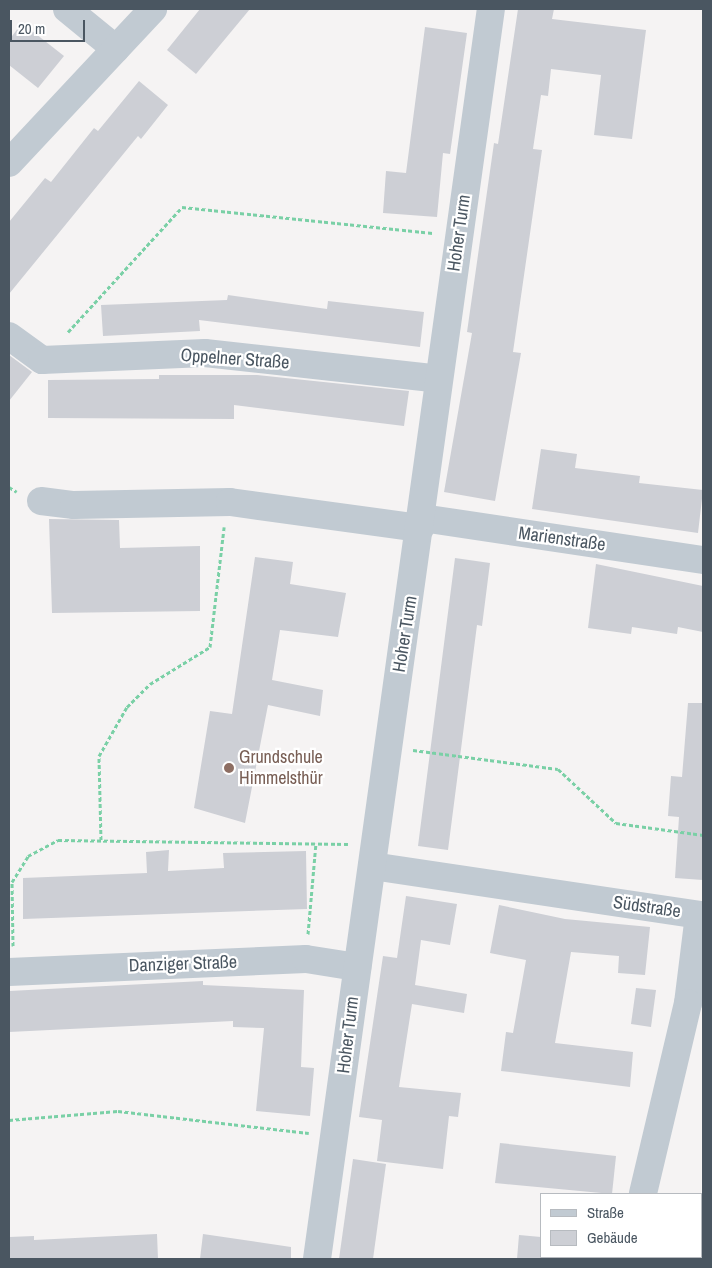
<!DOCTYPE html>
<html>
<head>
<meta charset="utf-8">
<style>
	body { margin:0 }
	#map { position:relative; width:712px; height:1268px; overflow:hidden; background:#f5f3f3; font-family:"Archivo Narrow",sans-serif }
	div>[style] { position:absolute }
	.building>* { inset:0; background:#cdcfd5 }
	.path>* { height:3px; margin-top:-1.5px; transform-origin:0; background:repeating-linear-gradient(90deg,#7ad0a6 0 4px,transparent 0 6.5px) }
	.minor>* { height:28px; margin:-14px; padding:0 14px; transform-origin:14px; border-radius:14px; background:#c1cad2 }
	.dots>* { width:14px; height:14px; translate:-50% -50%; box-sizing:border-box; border:2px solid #fff; border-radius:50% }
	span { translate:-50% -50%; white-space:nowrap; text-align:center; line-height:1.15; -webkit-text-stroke:4.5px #fff; paint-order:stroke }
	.street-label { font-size:18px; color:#4a5661 }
	.education-label { font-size:18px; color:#785e54 }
	.left { translate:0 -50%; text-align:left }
	.frame { position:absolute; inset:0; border:10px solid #4a5661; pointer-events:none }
	.legend { position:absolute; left:540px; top:1193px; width:162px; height:65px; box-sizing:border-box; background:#fff; border:1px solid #b7bbc0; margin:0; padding:6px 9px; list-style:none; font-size:15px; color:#4a5661 }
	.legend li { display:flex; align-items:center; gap:10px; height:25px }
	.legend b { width:25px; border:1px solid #b7bbc0 }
	.scale { position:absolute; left:10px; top:20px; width:75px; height:22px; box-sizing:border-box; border:2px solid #4a5661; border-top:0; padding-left:6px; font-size:15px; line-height:18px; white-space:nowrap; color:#4a5661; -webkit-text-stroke:4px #fff; paint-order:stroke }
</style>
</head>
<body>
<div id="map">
	<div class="building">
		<i style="clip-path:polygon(200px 9px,250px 9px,196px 74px,167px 50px)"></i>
		<i style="clip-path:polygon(518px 9px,554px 9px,552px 19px,646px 30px,632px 139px,594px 135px,601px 75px,551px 69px,548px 96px,541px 95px,533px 149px,542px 150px,513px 352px,521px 353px,495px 501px,444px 492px,472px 333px,467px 332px,494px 143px,498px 144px)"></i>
		<i style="clip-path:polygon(22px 23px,64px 56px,38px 88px,9px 65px,9px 40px)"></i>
		<i style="clip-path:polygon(425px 27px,467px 33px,450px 154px,443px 153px,437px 217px,383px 213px,386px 171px,406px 173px)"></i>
		<i style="clip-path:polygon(139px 81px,168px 105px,141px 139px,138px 136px,9px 294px,9px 222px,45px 178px,51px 182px,94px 128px,98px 131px)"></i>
		<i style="clip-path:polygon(228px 295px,327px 309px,328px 301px,424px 312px,420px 347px,199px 320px,200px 331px,103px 336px,101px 305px,227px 300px)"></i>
		<i style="clip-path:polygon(9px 355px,32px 372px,9px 401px)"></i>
		<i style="clip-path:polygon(159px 375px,257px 375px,409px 391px,404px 426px,234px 405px,234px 419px,48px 418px,48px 380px,159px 379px)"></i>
		<i style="clip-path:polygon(541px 449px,577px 454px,575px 468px,640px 476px,639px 483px,703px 490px,698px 533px,532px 509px)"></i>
		<i style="clip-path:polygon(49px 519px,119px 520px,120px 548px,200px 546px,200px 611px,52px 613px)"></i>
		<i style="clip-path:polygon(255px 557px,293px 562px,290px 584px,346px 593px,338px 637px,280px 630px,272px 680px,323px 690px,320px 716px,268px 705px,245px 823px,194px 808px,210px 711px,232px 714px)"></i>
		<i style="clip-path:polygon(455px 558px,490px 563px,482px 626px,477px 625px,448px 850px,418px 846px)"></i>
		<i style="clip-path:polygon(596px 564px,703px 586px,703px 632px,678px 627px,677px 634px,632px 627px,631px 634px,588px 628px)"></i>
		<i style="clip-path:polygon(688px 703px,703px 703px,703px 880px,675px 878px,679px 817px,668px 816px,671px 776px,682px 777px)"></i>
		<i style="clip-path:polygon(169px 850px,168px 871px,224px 868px,223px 853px,306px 851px,307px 909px,23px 919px,23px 878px,147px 873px,146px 852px)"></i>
		<i style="clip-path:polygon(406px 896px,457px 904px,450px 945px,421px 940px,415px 985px,467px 994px,464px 1013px,412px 1004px,399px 1087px,461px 1093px,458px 1117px,449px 1116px,443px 1169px,377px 1161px,382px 1120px,359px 1117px,383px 956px,397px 958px)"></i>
		<i style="clip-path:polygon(499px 905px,565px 919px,650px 927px,645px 975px,618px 973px,619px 956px,571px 952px,555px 1043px,633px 1052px,630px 1087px,501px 1071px,506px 1032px,513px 1033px,526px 960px,490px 953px)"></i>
		<i style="clip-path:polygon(203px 981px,203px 985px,304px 990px,301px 1067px,314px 1068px,310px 1116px,256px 1111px,264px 1028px,233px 1027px,233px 1021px,9px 1032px,9px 991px)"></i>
		<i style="clip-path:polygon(636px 988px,656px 990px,651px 1027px,631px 1024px)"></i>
		<i style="clip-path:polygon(500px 1143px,616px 1156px,612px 1194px,495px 1183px)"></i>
		<i style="clip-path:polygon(353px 1159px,386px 1164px,373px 1259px,339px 1259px)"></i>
		<i style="clip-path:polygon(157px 1234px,158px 1259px,9px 1259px,9px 1237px,34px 1236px,34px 1240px)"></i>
		<i style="clip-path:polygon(203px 1234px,291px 1247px,291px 1259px,200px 1259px)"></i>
		<i style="clip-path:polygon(519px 1235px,541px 1237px,541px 1259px,517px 1259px)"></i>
	</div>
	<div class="path">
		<i style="left:68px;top:332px;width:169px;rotate:-47.6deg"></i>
		<i style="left:182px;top:207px;width:252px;rotate:5.9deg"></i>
		<i style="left:9px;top:487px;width:9px;rotate:32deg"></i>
		<i style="left:413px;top:750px;width:146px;rotate:7.5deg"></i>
		<i style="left:558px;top:769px;width:79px;rotate:43deg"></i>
		<i style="left:616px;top:823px;width:88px;rotate:7.9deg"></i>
		<i style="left:101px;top:840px;width:84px;rotate:-91.4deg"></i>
		<i style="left:99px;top:756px;width:56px;rotate:-60.3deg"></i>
		<i style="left:127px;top:707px;width:33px;rotate:-45deg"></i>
		<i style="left:150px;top:684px;width:70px;rotate:-31.7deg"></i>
		<i style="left:210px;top:647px;width:121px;rotate:-83.3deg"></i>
		<i style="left:308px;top:934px;width:91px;rotate:-85deg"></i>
		<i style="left:13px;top:946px;width:64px;rotate:-90.9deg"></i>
		<i style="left:12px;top:882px;width:31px;rotate:-58deg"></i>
		<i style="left:28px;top:856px;width:34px;rotate:-28deg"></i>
		<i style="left:58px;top:840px;width:290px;rotate:0.8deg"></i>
		<i style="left:9px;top:1120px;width:109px;rotate:-4.7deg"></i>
		<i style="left:118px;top:1111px;width:192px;rotate:6.6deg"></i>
	</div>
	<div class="minor">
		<i style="left:67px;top:9px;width:63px;rotate:39.2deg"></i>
		<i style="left:9px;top:163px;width:211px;rotate:-46.9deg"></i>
		<i style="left:9px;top:336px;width:41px;rotate:36deg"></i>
		<i style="left:42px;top:360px;width:163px;rotate:-2.5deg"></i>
		<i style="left:205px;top:353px;width:235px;rotate:6.3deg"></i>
		<i style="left:41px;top:501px;width:33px;rotate:7deg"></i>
		<i style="left:74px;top:505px;width:156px;rotate:-1.1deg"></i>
		<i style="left:230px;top:502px;width:192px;rotate:7.8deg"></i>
		<i style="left:422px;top:518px;width:284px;rotate:8.5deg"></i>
		<i style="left:372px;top:866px;width:331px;rotate:8.5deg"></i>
		<i style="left:699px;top:915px;width:89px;rotate:97.1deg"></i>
		<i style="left:688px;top:1003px;width:196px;rotate:103.3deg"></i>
		<i style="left:9px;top:972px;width:297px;rotate:-2.5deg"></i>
		<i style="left:306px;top:959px;width:52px;rotate:8.9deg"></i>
		<i style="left:317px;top:1259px;width:1262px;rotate:-82.08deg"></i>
	</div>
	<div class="dots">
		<i style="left:229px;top:768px;background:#8d6e63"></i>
	</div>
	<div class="street-label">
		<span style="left:459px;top:233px;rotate:-82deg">Hoher Turm</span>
		<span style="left:235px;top:359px;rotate:4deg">Oppelner Straße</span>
		<span style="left:562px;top:539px;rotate:8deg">Marienstraße</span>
		<span style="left:405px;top:634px;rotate:-81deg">Hoher Turm</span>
		<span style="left:647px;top:907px;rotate:8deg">Südstraße</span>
		<span style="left:183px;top:964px;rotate:-2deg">Danziger Straße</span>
		<span style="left:348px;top:1035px;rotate:-83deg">Hoher Turm</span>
	</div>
	<div class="education-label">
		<span class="left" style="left:239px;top:768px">Grundschule<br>Himmelsthür</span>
	</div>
	<div class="frame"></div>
	<ul class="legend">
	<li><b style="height:6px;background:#c1cad2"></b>Straße</li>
	<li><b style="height:14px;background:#cdcfd5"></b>Gebäude</li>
	</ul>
	<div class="scale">20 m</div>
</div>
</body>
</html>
